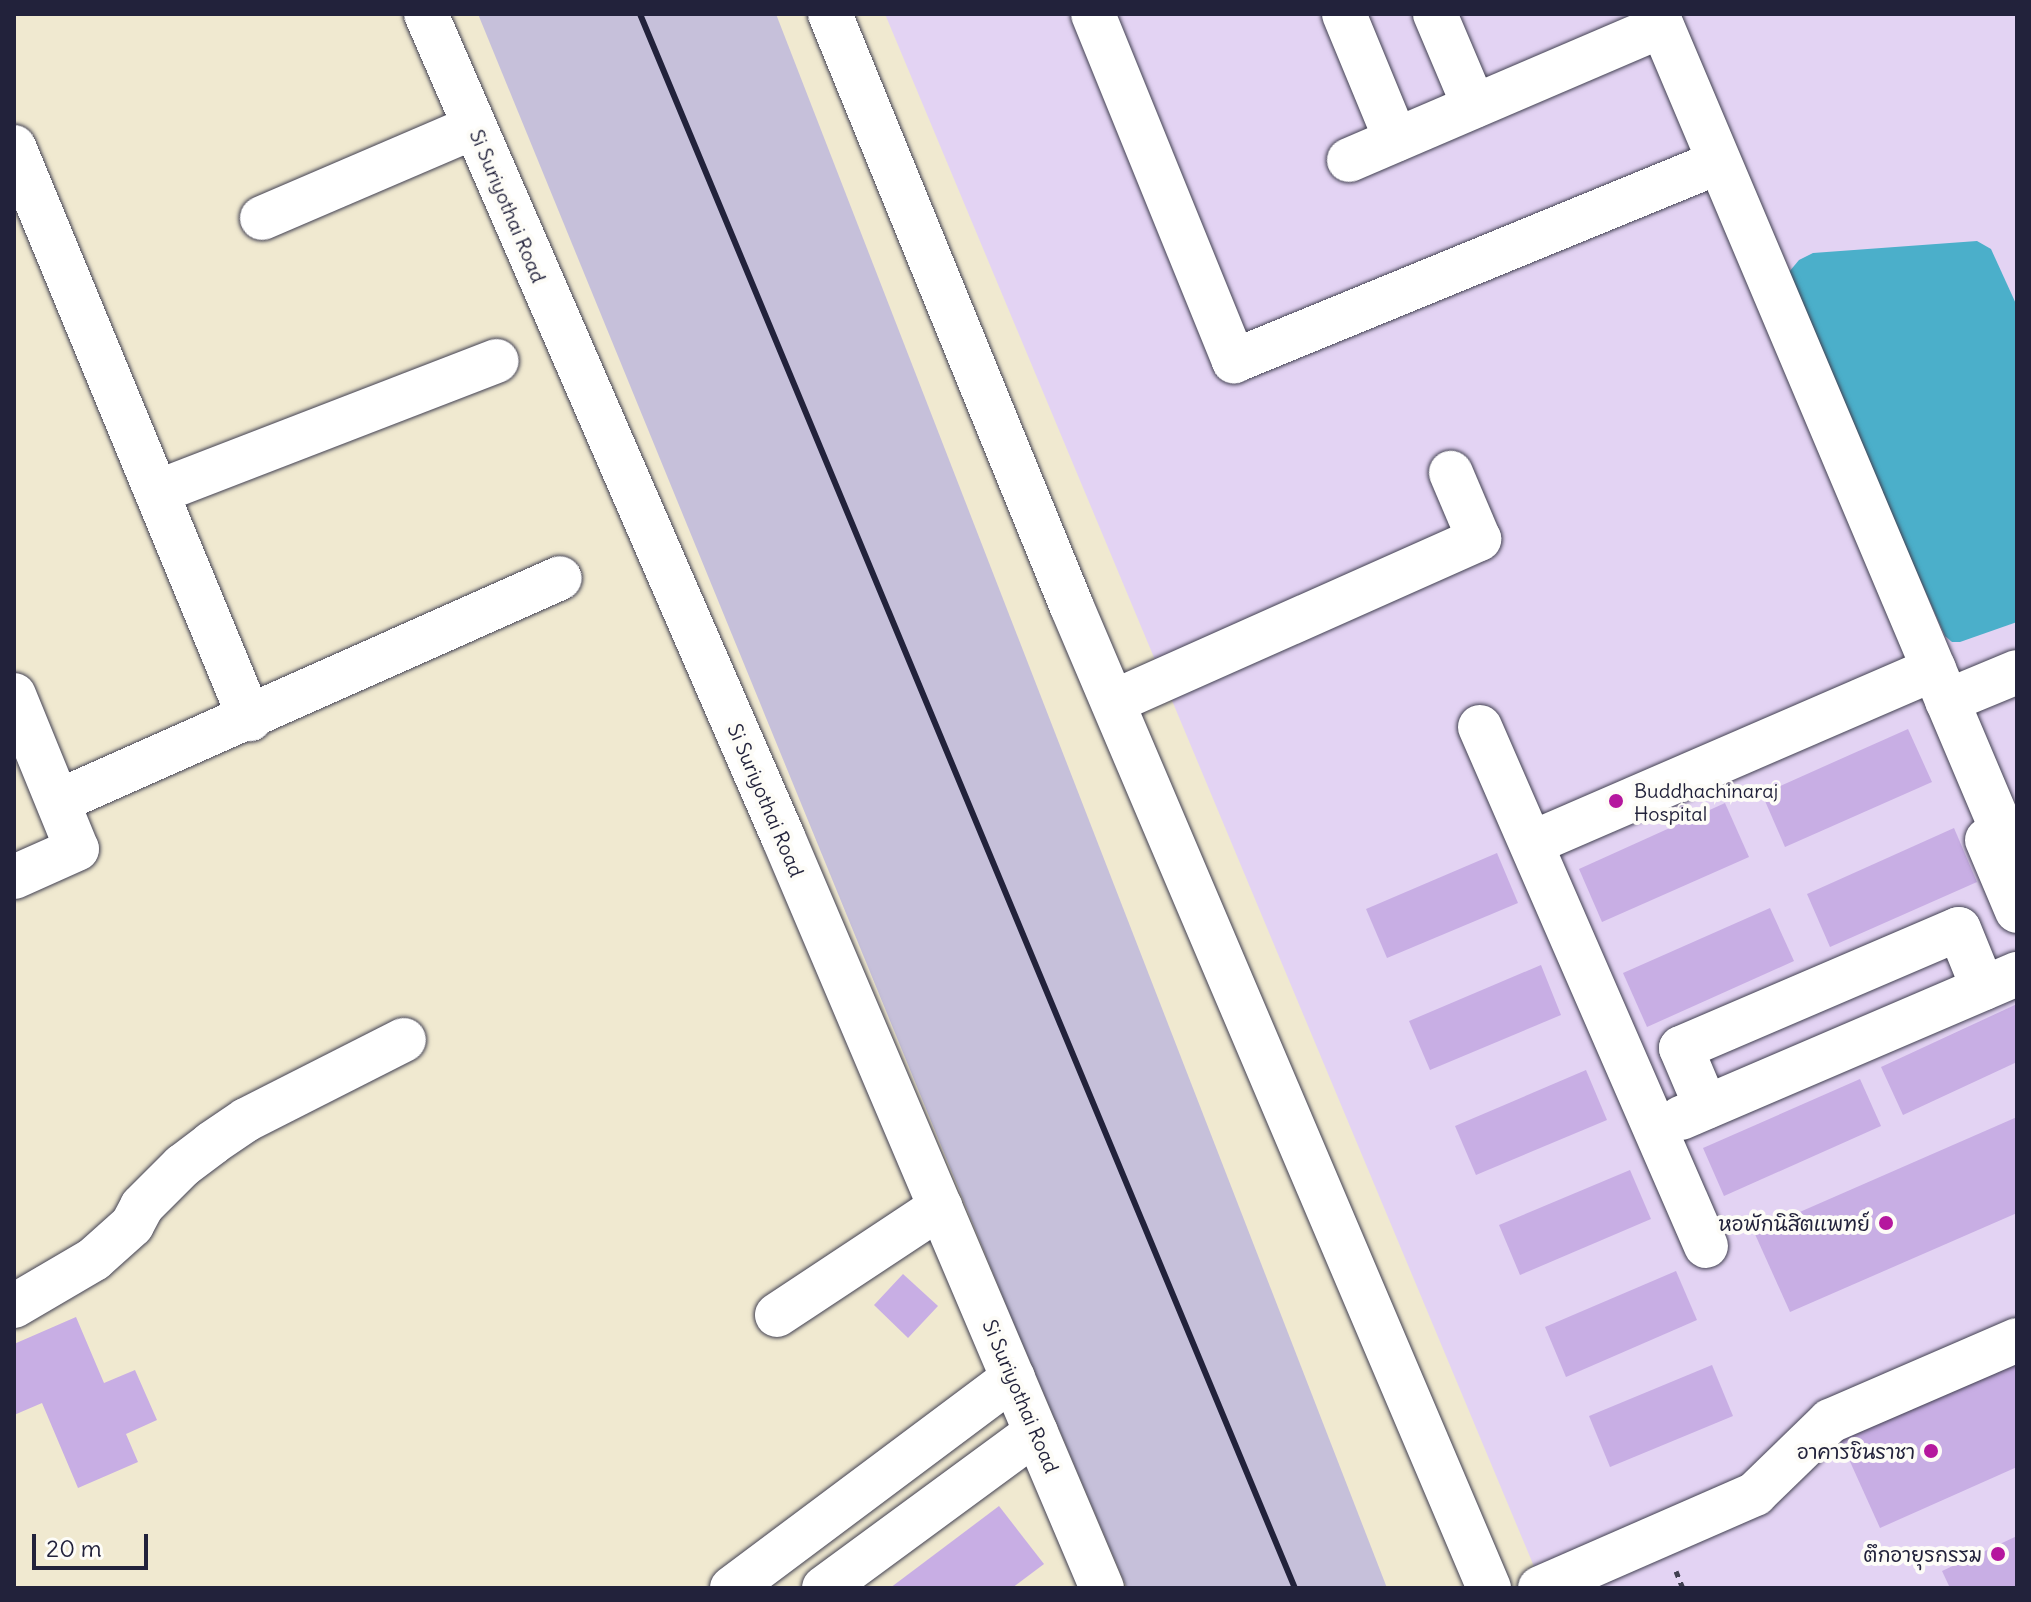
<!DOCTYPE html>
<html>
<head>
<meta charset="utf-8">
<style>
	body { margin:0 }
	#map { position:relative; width:2031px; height:1602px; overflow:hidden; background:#f0e9d0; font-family:Delius,"Playpen Sans Thai",sans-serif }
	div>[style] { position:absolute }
	.built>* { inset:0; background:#e3d3f3 }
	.industrial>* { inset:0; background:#c6c0da }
	.water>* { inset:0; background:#4bafca }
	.building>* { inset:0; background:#c8aee4 }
	.path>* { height:5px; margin-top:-2.5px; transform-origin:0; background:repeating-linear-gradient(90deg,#414051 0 6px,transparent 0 12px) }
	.roads { filter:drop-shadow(0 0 2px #414051) drop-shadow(0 0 2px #414051) }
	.minor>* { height:44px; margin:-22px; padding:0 22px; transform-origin:22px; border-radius:22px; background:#fff }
	.rail>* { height:6px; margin:-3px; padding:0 3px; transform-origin:3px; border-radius:3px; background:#22223b }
	.dots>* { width:22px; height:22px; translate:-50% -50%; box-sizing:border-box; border:4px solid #fdfcf7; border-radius:50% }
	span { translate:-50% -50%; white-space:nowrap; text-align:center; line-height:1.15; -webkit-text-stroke:8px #fdfcf7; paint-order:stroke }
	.street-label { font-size:20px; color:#22223b }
	.poi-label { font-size:20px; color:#22223b }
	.left { translate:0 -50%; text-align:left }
	.right { translate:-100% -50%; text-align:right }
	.frame { position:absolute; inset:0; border:16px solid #22223b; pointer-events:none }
	.scale { position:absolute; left:32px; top:1534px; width:116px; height:36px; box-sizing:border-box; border:4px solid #22223b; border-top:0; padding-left:10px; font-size:24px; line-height:28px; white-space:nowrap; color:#22223b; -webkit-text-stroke:6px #fdfcf7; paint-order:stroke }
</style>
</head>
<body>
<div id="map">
	<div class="built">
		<i style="clip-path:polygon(885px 14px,2017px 14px,2017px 1588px,1543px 1588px)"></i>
	</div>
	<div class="industrial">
		<i style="clip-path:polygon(478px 14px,776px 14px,1387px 1588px,1127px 1588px,1010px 1314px)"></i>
	</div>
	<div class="water">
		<i style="clip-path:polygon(1977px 241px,1991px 249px,2017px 306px,2017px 622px,1960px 642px,1952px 642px,1945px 636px,1790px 285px,1789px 272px,1799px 260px,1813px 253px)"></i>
	</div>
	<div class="building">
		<i style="clip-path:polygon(1908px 729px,1932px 782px,1785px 847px,1762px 794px)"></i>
		<i style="clip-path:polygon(1725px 803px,1749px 857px,1602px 922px,1579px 869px)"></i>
		<i style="clip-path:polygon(1954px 828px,1977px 882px,1830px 947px,1807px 894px)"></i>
		<i style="clip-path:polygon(1497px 853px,1518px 903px,1387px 958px,1366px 909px)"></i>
		<i style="clip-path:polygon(1770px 908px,1794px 961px,1647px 1027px,1623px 973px)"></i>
		<i style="clip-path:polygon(1541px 965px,1561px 1015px,1430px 1070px,1409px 1021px)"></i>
		<i style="clip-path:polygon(2017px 1004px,2017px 1062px,1903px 1115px,1881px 1067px)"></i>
		<i style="clip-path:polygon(1586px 1070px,1607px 1120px,1476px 1175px,1455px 1126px)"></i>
		<i style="clip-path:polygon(1860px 1079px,1881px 1126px,1724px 1196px,1703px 1148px)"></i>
		<i style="clip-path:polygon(2017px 1117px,2017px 1213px,1790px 1312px,1754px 1232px)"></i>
		<i style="clip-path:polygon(1630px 1170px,1651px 1219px,1520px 1275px,1499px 1225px)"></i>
		<i style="clip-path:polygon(1676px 1271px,1697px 1320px,1566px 1377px,1545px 1327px)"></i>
		<i style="clip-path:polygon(903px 1274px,938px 1306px,908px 1338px,874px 1305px)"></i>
		<i style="clip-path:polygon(76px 1317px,104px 1383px,135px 1370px,157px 1420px,126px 1434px,138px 1462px,78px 1488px,42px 1403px,14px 1415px,14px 1344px)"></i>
		<i style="clip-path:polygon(2017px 1356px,2017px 1467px,1880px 1528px,1838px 1435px)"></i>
		<i style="clip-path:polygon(1712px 1365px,1733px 1416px,1610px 1467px,1589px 1416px)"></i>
		<i style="clip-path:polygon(999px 1506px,1044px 1564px,1012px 1588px,890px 1588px)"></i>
		<i style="clip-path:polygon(2017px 1536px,2017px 1588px,1950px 1588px,1942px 1571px)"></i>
	</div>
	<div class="path">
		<i style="left:1676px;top:1571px;width:18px;rotate:68deg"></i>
	</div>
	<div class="roads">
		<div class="minor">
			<i style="left:426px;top:14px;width:897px;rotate:66.55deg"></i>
			<i style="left:783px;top:837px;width:816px;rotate:66.99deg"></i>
			<i style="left:830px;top:14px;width:640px;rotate:67.8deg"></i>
			<i style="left:1072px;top:607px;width:1066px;rotate:66.97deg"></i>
			<i style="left:1093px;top:14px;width:375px;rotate:67.9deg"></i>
			<i style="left:1234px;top:361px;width:524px;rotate:-22.31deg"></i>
			<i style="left:1344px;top:14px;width:136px;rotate:67.6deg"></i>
			<i style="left:1435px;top:14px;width:100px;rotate:67deg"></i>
			<i style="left:1657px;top:14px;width:925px;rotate:67.09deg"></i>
			<i style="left:14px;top:147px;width:619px;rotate:67.58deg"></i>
			<i style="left:1349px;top:160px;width:340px;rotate:-23.2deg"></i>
			<i style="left:262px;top:218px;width:231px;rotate:-23.2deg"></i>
			<i style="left:157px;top:492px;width:364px;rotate:-21.1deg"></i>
			<i style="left:14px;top:695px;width:166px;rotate:67.8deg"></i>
			<i style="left:77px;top:849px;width:69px;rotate:156deg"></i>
			<i style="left:1947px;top:701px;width:76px;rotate:-22.5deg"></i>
			<i style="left:1113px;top:702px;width:401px;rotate:-24deg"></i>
			<i style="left:1479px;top:539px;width:72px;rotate:-113deg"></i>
			<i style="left:1480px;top:727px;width:566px;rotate:66.47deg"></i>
			<i style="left:59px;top:801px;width:548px;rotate:-23.99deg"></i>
			<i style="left:1987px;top:840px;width:77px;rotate:67.1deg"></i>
			<i style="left:1532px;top:843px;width:438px;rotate:-23.4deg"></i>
			<i style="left:1706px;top:1107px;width:64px;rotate:-113deg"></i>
			<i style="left:1681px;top:1048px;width:302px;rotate:-23.2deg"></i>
			<i style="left:1959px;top:929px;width:64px;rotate:67.9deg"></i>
			<i style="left:1681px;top:1118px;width:366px;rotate:-23.2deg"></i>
			<i style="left:14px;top:1306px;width:93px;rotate:-30.4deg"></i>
			<i style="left:94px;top:1259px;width:51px;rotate:-41.8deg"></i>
			<i style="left:132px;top:1225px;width:21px;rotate:-62deg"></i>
			<i style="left:142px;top:1206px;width:57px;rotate:-45deg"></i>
			<i style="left:182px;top:1166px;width:38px;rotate:-37deg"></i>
			<i style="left:212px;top:1143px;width:41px;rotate:-34.1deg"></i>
			<i style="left:246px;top:1120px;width:177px;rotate:-26.9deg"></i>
			<i style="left:777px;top:1315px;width:196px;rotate:-33.5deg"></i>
			<i style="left:732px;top:1588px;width:351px;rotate:-36.8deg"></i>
			<i style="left:824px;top:1588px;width:263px;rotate:-36.3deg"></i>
			<i style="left:1540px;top:1588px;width:235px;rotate:-23.6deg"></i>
			<i style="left:1755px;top:1494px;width:105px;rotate:-44.2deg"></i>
			<i style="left:1830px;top:1421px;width:204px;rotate:-23.4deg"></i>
		</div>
	</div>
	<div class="rail">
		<i style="left:640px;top:14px;width:1705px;rotate:67.41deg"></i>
	</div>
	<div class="dots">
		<i style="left:1616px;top:801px;background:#b5179e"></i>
		<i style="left:1886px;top:1223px;background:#b5179e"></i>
		<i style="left:1931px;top:1451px;background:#b5179e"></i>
		<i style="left:1998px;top:1554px;background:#b5179e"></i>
	</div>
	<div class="street-label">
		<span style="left:508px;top:206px;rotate:67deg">Si Suriyothai Road</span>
		<span style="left:766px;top:800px;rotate:67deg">Si Suriyothai Road</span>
		<span style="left:1021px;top:1396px;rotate:67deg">Si Suriyothai Road</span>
	</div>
	<div class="poi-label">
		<span class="left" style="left:1634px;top:802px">Buddhachinaraj<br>Hospital</span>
		<span class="right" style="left:1870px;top:1223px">หอพักนิสิตแพทย์</span>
		<span class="right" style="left:1915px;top:1451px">อาคารชินราชา</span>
		<span class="right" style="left:1982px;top:1554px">ตึกอายุรกรรม</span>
	</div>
	<div class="frame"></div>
	<div class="scale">20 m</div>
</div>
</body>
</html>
